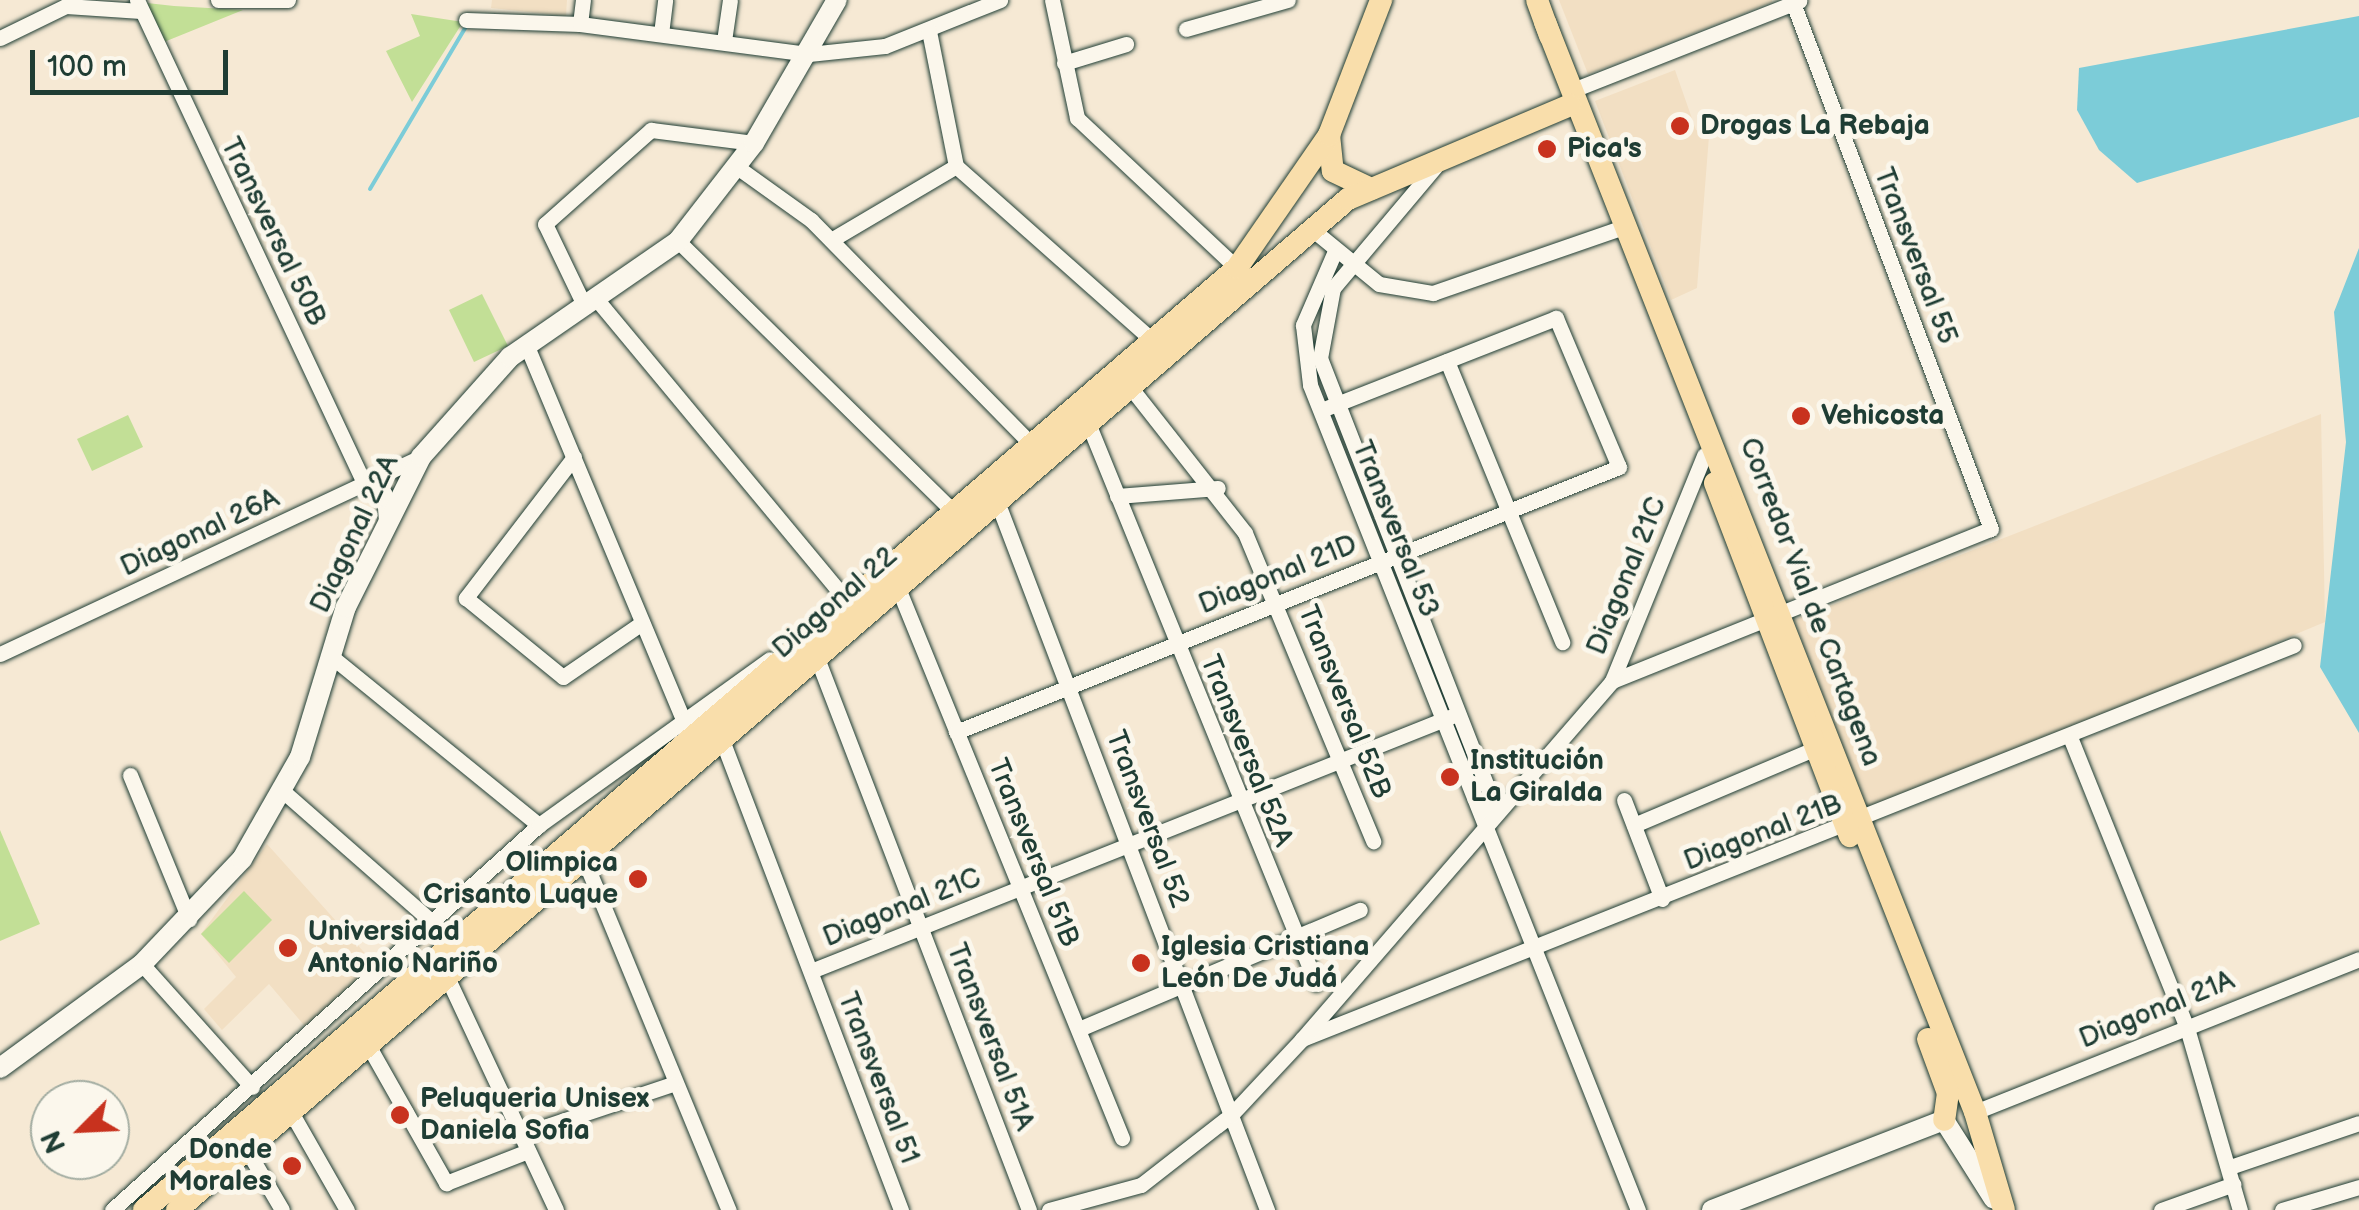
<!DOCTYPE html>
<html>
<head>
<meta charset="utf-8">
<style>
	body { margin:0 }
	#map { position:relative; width:2359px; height:1210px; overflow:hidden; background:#f6e9d4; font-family:"Balsamiq Sans",sans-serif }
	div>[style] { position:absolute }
	.built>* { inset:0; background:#f2dfc3 }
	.green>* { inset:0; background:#c2df96 }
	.water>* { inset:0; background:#7cccd8 }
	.stream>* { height:4px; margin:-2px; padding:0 2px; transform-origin:2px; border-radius:2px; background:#7cccd8 }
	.roads { filter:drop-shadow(0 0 2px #1f3d34) drop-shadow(0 0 2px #1f3d34) }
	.street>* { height:15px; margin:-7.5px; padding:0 7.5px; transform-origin:7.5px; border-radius:7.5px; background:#fbf7ec }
	.secondary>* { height:20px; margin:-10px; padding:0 10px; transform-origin:10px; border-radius:10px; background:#fbf7ec }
	.primary>* { height:22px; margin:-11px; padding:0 11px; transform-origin:11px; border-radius:11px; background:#f9deab }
	.dots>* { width:28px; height:28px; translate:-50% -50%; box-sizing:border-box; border:5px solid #fbf7ec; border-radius:50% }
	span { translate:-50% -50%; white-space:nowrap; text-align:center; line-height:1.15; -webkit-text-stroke:10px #fbf7ec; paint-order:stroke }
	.poi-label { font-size:28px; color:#1f3d34; font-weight:700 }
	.left { translate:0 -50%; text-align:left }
	.right { translate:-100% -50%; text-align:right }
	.street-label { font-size:28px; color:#1f3d34 }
	.north { position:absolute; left:30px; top:1080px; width:100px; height:100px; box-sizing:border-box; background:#fbf7ec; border:2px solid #a3ada2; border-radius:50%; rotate:246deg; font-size:28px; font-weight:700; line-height:40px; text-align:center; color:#1f3d34 }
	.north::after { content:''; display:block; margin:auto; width:35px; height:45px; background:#c8321e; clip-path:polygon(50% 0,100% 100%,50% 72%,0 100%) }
	.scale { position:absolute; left:30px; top:50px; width:198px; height:45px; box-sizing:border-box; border:5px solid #1f3d34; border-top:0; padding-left:12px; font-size:30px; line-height:35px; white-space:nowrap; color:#1f3d34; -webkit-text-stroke:8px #fbf7ec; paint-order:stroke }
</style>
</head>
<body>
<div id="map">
	<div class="built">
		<i style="clip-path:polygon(492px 0,567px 0,566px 16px,491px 8px)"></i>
		<i style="clip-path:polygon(1559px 0,1772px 0,1772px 2px,1588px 74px)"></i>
		<i style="clip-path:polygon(1675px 70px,1696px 130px,1709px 136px,1697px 288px,1671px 300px,1595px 101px)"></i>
		<i style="clip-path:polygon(2321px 414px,2325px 622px,1869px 813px,1794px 620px)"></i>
		<i style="clip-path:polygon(267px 844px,380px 970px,309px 1031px,269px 984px,222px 1030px,204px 1009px,236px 977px,201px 934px)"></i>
	</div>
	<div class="green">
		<i style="clip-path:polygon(147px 3px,174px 6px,243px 10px,164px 42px)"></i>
		<i style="clip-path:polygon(411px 14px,463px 22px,412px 102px,386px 51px,420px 36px)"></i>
		<i style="clip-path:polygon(482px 294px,508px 346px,474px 362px,449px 310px)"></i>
		<i style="clip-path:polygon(128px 415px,143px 447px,92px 471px,77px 439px)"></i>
		<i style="clip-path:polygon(0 830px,40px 924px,0 941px)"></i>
		<i style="clip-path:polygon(244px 891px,272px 920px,229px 963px,201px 934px)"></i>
	</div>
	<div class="water">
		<i style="clip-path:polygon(2359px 16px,2359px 117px,2137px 183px,2099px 150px,2077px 110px,2079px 68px)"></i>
		<i style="clip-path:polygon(2359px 248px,2359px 733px,2320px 667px,2346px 442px,2334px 312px)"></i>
	</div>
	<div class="stream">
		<i style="left:370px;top:189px;width:191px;rotate:-59.4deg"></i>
	</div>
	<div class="roads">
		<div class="street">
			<i style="left:137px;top:0;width:536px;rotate:64.82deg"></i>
			<i style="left:218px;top:0;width:70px"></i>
			<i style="left:1052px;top:0;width:121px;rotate:78deg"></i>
			<i style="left:1077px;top:118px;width:219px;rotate:43.2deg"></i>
			<i style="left:466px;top:20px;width:114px;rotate:2deg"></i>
			<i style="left:580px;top:24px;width:231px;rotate:7.5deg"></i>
			<i style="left:809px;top:54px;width:76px;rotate:-6deg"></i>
			<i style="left:885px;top:46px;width:124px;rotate:-21.8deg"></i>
			<i style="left:580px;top:24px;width:24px;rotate:-83deg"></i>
			<i style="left:1186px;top:29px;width:106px;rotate:-15.9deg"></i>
			<i style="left:929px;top:31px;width:138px;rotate:78.7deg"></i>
			<i style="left:956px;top:166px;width:265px;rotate:41.6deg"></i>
			<i style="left:661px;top:34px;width:34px;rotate:-83deg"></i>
			<i style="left:0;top:38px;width:73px;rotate:-25.9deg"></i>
			<i style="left:66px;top:6px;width:75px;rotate:3.8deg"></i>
			<i style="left:724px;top:41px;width:41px;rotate:-81.7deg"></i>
			<i style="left:1064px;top:63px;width:65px;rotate:-17deg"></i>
			<i style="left:1578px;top:88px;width:238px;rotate:-21.5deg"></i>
			<i style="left:737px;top:167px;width:91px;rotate:35.6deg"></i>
			<i style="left:811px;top:220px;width:315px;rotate:45.5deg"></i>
			<i style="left:1435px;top:167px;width:158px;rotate:130.1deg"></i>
			<i style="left:1333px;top:288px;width:71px;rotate:100.5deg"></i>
			<i style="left:1320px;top:358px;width:473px;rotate:68.7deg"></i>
			<i style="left:1492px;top:799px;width:22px;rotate:95deg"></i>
			<i style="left:1313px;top:230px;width:85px;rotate:39.3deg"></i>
			<i style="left:1379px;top:284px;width:55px;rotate:9.5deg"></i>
			<i style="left:1433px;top:293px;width:196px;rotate:-19.1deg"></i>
			<i style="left:831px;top:240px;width:145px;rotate:-30.6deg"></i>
			<i style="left:678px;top:241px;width:385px;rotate:44.5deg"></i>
			<i style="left:1335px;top:251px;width:81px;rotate:113.4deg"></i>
			<i style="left:1303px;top:325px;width:60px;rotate:83.3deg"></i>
			<i style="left:1310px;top:385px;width:888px;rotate:68.32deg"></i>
			<i style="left:598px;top:301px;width:388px;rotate:50.3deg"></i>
			<i style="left:585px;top:307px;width:92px;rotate:-115.7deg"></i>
			<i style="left:545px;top:224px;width:142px;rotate:-41.6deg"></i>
			<i style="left:651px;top:130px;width:104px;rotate:7.2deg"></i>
			<i style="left:526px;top:344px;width:402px;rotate:67.3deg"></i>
			<i style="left:1447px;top:361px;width:304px;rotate:67.7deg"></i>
			<i style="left:1131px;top:388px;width:184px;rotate:51.8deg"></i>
			<i style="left:1245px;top:533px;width:334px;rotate:67.4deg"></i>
			<i style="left:1088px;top:423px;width:605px;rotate:67.85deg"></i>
			<i style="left:574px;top:457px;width:178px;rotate:127.5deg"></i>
			<i style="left:466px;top:598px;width:125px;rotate:39.2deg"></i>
			<i style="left:563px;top:677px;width:96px;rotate:-34.4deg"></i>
			<i style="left:365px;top:485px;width:21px;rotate:23deg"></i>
			<i style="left:384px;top:493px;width:27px;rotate:86deg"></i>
			<i style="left:1117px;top:496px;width:101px;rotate:-4.5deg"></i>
			<i style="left:998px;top:504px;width:756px;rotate:69.14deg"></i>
			<i style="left:898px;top:588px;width:594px;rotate:67.84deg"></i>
			<i style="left:0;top:654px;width:465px;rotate:-25.1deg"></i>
			<i style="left:332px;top:657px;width:267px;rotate:39.1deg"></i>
			<i style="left:817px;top:658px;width:591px;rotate:68.99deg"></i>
			<i style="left:1612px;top:681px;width:408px;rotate:-21.9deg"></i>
			<i style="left:1991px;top:529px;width:565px;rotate:-110.62deg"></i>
			<i style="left:956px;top:732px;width:714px;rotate:-21.79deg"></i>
			<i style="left:1619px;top:467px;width:162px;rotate:-112.9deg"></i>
			<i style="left:1556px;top:318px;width:252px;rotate:158.6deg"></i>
			<i style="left:2070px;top:737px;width:314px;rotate:68.1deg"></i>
			<i style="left:2187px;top:1028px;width:190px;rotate:73.8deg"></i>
			<i style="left:722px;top:740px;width:503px;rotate:69.15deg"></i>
			<i style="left:130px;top:775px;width:156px;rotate:67.7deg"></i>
			<i style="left:284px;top:792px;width:197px;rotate:41.3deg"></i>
			<i style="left:1624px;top:800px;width:106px;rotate:69deg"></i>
			<i style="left:1634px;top:825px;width:198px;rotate:-22.9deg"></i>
			<i style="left:584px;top:859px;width:380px;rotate:67.6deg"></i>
			<i style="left:142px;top:964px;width:165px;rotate:48.2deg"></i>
			<i style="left:811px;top:971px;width:688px;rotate:-21.68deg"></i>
			<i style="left:447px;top:977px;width:257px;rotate:64.9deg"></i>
			<i style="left:1079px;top:1029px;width:305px;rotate:-23deg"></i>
			<i style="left:1302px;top:1039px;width:1067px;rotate:-21.66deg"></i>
			<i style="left:368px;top:1045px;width:159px;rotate:60.5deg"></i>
			<i style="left:446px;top:1183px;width:88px;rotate:-21.3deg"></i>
			<i style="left:291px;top:1112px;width:113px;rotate:60.3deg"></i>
			<i style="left:1975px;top:1112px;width:413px;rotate:-21.7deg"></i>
			<i style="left:520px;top:1135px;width:160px;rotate:-18.5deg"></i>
			<i style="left:247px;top:1150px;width:69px;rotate:59.7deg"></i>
			<i style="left:2230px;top:1167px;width:136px;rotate:-18.8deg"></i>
			<i style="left:112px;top:1210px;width:575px;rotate:-42.04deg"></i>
			<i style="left:539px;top:825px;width:284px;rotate:-35.7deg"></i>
			<i style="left:1049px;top:1210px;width:95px;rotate:-15.2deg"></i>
			<i style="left:1141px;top:1185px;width:114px;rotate:-37.9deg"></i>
			<i style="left:1231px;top:1115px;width:104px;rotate:-46.9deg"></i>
			<i style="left:1302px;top:1039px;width:474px;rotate:-49.1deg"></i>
			<i style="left:1612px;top:681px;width:244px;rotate:-67.8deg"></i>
			<i style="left:2161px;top:1210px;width:77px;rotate:-19.6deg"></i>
			<i style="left:2282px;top:1210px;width:80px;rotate:-16.6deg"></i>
		</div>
		<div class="secondary">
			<i style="left:0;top:1068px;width:176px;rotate:-36.2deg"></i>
			<i style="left:142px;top:964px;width:145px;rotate:-46.4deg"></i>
			<i style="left:242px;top:859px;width:117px;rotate:-60.4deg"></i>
			<i style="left:300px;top:757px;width:157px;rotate:-73deg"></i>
			<i style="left:346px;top:607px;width:168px;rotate:-63.4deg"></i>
			<i style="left:421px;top:457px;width:134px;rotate:-48.3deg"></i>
			<i style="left:510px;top:357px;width:204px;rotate:-34.6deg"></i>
			<i style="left:678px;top:241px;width:124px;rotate:-52.2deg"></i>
			<i style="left:754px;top:143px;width:165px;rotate:-59.9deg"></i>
			<i style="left:1712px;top:1210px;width:249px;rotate:-21.2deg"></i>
			<i style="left:1944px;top:1120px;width:93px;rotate:57.7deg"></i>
		</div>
		<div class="primary">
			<i style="left:1537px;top:0;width:38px;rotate:70deg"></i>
			<i style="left:1545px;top:22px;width:1172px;rotate:68.47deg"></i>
			<i style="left:1975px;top:1112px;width:102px;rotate:73.5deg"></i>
			<i style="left:1329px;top:135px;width:36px;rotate:84deg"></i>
			<i style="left:1333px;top:171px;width:42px;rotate:25.3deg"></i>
			<i style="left:1715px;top:483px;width:378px;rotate:69.1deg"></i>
			<i style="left:1928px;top:1039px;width:58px;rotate:69.7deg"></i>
			<i style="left:1948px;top:1093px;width:27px;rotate:98deg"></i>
			<i style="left:144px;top:1210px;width:1443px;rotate:-40.76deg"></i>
			<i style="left:1237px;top:268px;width:162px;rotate:-55.3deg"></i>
			<i style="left:1329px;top:135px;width:145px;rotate:-68.9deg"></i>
			<i style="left:177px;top:1210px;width:1547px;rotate:-40.81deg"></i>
			<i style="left:1348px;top:199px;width:241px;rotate:-22.9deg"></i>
		</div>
	</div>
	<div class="dots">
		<i style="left:1680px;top:126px;background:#c8321e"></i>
		<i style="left:1547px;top:149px;background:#c8321e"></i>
		<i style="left:1801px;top:416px;background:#c8321e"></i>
		<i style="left:1450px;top:777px;background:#c8321e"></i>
		<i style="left:638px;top:879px;background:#c8321e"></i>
		<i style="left:288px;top:948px;background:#c8321e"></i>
		<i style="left:1141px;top:963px;background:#c8321e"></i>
		<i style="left:400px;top:1115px;background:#c8321e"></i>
		<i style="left:292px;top:1166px;background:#c8321e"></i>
	</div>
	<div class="poi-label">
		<span class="left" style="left:1700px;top:126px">Drogas La Rebaja</span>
		<span class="left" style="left:1567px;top:149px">Pica's</span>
		<span class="left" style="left:1821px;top:416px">Vehicosta</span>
		<span class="left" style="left:1470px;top:777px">Institución<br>La Giralda</span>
		<span class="right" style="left:618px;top:879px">Olimpica<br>Crisanto Luque</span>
		<span class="left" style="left:308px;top:948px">Universidad<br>Antonio Nariño</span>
		<span class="left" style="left:1161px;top:963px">Iglesia Cristiana<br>León De Judá</span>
		<span class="left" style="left:420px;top:1115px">Peluqueria Unisex<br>Daniela Sofia</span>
		<span class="right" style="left:272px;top:1166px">Donde<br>Morales</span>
	</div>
	<div class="street-label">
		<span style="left:273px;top:232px;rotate:64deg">Transversal 50B</span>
		<span style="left:1915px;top:256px;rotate:69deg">Transversal 55</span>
		<span style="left:1395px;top:529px;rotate:68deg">Transversal 53</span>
		<span style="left:200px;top:533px;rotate:-25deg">Diagonal 26A</span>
		<span style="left:355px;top:534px;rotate:-65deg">Diagonal 22A</span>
		<span style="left:1278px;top:575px;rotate:-22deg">Diagonal 21D</span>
		<span style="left:1627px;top:576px;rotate:-68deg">Diagonal 21C</span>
		<span style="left:1810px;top:602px;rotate:69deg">Corredor Vial de Cartagena</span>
		<span style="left:835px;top:603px;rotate:-41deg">Diagonal 22</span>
		<span style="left:1344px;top:702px;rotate:68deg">Transversal 52B</span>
		<span style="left:1246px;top:751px;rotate:68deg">Transversal 52A</span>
		<span style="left:1147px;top:819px;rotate:69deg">Transversal 52</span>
		<span style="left:1763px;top:833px;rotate:-21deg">Diagonal 21B</span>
		<span style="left:1033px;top:853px;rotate:68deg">Transversal 51B</span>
		<span style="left:902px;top:908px;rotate:-22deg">Diagonal 21C</span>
		<span style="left:2157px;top:1010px;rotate:-22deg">Diagonal 21A</span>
		<span style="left:990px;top:1037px;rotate:69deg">Transversal 51A</span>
		<span style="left:878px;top:1078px;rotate:69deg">Transversal 51</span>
	</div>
	<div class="north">N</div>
	<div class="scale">100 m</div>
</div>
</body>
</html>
